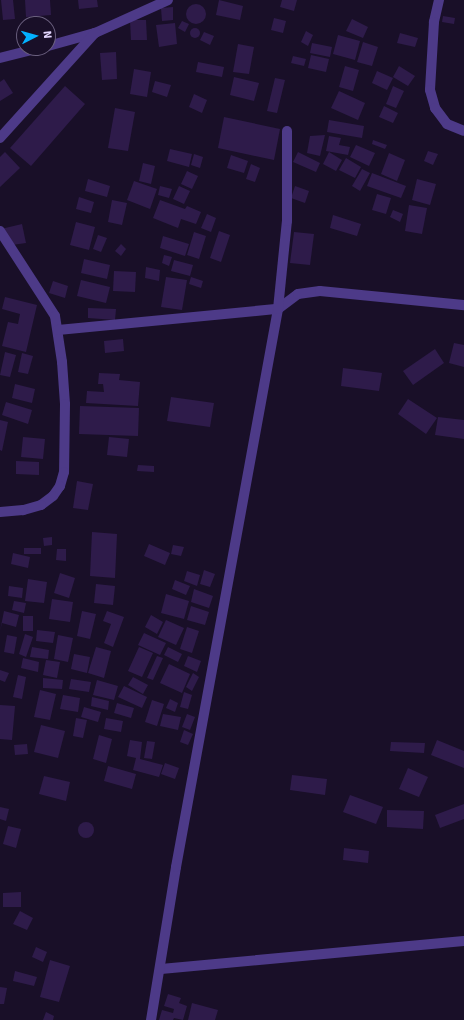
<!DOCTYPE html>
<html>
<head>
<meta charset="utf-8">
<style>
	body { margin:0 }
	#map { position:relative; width:464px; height:1020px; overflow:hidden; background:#190f28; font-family:Signika,sans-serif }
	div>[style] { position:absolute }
	.building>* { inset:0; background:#2e1b4a }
	.round { border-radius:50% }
	.street>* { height:10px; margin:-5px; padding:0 5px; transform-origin:5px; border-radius:5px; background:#4d3a88 }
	span { translate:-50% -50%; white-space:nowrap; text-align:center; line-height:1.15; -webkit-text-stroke:3.5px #190f28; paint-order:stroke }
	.north { position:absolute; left:16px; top:16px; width:40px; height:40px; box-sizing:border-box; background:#190f28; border:1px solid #6a5f7e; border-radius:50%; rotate:84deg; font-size:11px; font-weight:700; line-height:16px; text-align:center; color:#e4d7ff }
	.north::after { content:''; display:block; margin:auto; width:14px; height:18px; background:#03b1ff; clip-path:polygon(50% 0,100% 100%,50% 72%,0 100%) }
</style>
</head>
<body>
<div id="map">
	<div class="building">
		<i style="clip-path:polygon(1px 0,13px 0,15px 19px,3px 20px)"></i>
		<i style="clip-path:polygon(25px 0,50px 0,51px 15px,26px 17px)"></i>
		<i style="clip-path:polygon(78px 0,97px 0,98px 7px,79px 9px)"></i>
		<i style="clip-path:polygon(219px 0,243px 6px,240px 20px,216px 15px)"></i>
		<i style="clip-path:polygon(282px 0,297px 0,294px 11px,280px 7px)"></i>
		<i class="round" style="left:186px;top:4px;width:20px;height:20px"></i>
		<i style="clip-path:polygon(173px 7px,173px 20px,162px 21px,161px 8px)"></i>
		<i style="clip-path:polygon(443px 16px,455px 18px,454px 24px,442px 22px)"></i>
		<i style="clip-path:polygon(274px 18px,286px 21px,283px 33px,271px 30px)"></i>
		<i style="clip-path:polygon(352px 19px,368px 27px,363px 38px,346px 31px)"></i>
		<i style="clip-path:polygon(130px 20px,146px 20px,147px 40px,131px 40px)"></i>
		<i style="clip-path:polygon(182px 21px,189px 24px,185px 32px,178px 28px)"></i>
		<i style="clip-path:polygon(175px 23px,177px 44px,159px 47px,156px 25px)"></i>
		<i class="round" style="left:190px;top:28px;width:10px;height:10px"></i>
		<i style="clip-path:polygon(306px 31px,313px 35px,308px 46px,301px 42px)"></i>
		<i style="clip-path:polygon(204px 32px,214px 36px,210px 45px,200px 40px)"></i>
		<i style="clip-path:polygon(400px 33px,418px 38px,415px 47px,397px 43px)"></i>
		<i style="clip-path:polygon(338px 35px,360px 41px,355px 60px,333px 54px)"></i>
		<i style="clip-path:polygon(363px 42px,378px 47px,372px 66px,357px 62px)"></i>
		<i style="clip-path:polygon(312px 43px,332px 47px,330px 57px,310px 53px)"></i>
		<i style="clip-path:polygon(238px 44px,254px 47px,249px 74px,233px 72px)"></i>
		<i style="clip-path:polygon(116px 52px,117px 79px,102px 80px,100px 53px)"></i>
		<i style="clip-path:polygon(311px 55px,329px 59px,326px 72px,308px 68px)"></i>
		<i style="clip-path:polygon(293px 56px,306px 59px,304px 66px,291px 63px)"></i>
		<i style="clip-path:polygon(198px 62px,224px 67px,222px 77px,196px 72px)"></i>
		<i style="clip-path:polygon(345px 66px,359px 70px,353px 91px,339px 87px)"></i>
		<i style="clip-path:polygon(399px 66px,415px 76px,408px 86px,393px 77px)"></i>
		<i style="clip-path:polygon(134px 69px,151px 72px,147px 97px,130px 94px)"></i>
		<i style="clip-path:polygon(377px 71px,393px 78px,387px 90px,372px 83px)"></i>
		<i style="clip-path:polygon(234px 77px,259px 83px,254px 101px,230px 95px)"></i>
		<i style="clip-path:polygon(275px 78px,285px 80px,277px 113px,267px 111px)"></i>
		<i style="clip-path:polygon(4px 79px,13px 93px,0 101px,0 82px)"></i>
		<i style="clip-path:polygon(155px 81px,171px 85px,167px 97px,152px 92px)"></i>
		<i style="clip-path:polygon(65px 86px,85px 104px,31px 166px,10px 148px)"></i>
		<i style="clip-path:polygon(393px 86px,404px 91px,396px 108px,386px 104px)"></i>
		<i style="clip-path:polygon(339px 91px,365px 103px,358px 120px,331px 108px)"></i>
		<i style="clip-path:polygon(194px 94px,207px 100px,202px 113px,189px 107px)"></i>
		<i style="clip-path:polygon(384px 106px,398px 113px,393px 123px,379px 117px)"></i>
		<i style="clip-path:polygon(115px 108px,135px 112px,128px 151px,108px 148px)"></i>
		<i style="clip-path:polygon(224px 117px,280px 129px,274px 160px,218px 148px)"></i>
		<i style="clip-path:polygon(329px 120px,364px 126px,362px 138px,327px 132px)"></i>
		<i style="clip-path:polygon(325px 135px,320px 156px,307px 153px,310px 136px)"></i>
		<i style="clip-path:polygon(329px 136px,341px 138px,339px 145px,350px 147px,348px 155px,326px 151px)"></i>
		<i style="clip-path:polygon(373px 140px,387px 145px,385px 149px,372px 144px)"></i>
		<i style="clip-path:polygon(356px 145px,375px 153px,369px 166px,350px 157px)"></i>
		<i style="clip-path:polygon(170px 149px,192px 154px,189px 167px,167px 161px)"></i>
		<i style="clip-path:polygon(428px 151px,438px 154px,433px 165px,424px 161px)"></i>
		<i style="clip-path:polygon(5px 152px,20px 168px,0 187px,0 157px)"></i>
		<i style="clip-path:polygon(298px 152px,320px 163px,316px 172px,293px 162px)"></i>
		<i style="clip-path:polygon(329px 152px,342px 160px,336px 171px,323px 164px)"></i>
		<i style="clip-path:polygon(389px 153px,405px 160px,397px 181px,381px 174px)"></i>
		<i style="clip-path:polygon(194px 154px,203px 157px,200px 168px,191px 165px)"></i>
		<i style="clip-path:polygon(231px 155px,248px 161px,244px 173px,227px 168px)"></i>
		<i style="clip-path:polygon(346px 158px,361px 167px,355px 178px,339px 170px)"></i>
		<i style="clip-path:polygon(143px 163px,155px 166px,151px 184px,139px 181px)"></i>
		<i style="clip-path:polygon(251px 164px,260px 168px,255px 182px,246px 179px)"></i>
		<i style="clip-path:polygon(362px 169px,370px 173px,360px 191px,352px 186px)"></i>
		<i style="clip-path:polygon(187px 171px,198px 176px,192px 189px,181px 184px)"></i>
		<i style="clip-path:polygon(372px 173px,406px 186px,401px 198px,367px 186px)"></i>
		<i style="clip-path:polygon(88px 179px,110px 186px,107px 197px,85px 191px)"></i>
		<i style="clip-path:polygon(417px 179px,436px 184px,430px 205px,412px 200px)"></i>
		<i style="clip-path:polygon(134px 181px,157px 189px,150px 209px,127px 200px)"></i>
		<i style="clip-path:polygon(160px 186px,172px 189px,169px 198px,158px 195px)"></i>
		<i style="clip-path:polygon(179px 186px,190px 191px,184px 204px,173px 199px)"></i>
		<i style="clip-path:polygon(295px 186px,309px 191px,305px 203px,291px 198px)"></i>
		<i style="clip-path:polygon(377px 194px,391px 198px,386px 214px,372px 210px)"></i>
		<i style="clip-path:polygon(79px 197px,94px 202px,91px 213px,76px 209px)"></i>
		<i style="clip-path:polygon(112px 200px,127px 203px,122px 225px,108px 222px)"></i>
		<i style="clip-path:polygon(160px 200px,185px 209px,187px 206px,201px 212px,196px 224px,181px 219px,178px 228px,153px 218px)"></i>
		<i style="clip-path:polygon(409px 205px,427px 208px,422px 234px,405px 231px)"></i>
		<i style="clip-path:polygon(393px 210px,403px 214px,400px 222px,390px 217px)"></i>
		<i style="clip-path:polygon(207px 214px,216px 218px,211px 232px,201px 228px)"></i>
		<i style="clip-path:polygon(333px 215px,361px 224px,357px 236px,330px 228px)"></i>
		<i style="clip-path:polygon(76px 222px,95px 227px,89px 250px,70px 245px)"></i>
		<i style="clip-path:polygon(22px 224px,26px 243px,12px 245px,1px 229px)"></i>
		<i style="clip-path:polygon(219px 231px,230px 235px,221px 262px,210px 258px)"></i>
		<i style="clip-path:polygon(194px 232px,206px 236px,199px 259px,187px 255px)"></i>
		<i style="clip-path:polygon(294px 232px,314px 234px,310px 265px,290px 263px)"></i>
		<i style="clip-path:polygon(98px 235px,107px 238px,101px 252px,93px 249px)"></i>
		<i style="clip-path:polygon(163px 236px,189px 244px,185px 256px,160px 248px)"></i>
		<i style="clip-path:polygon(121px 244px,126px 249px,121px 256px,115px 251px)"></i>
		<i style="clip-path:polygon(164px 255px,172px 257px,169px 266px,162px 263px)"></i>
		<i style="clip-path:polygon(84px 259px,110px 265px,107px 279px,81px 273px)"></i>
		<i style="clip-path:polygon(174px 260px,193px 265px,190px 276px,171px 271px)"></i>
		<i style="clip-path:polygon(146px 267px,160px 270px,159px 281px,145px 278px)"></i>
		<i style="clip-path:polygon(114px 271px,136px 272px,135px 292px,113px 291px)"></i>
		<i style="clip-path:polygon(166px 277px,187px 280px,182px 310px,161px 307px)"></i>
		<i style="clip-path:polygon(191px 277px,203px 281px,201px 288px,189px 284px)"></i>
		<i style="clip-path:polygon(81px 280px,110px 287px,106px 303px,77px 296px)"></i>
		<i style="clip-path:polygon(53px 281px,68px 286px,65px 298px,49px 293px)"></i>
		<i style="clip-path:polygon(5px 297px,37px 305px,26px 352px,2px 346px,8px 322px,18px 324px,20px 314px,2px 309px)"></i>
		<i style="clip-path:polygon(88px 308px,116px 309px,115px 320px,88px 318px)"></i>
		<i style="clip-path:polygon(123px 339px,124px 351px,105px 353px,104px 341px)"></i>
		<i style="clip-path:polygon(454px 343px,464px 345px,464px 367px,449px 363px)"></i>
		<i style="clip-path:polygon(435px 349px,444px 363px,413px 385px,403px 371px)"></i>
		<i style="clip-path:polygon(5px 352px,16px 355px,10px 377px,0 375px)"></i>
		<i style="clip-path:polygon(22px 353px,33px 356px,28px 374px,18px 372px)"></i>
		<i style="clip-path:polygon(343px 368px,382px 373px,379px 391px,341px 386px)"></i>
		<i style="clip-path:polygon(99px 373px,120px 374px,119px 380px,140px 382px,138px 406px,86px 403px,87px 391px,104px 392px,103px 384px,98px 384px)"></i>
		<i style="clip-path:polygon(15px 384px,35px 389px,32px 403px,12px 398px)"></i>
		<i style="clip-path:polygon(171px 397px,214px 403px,210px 427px,167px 421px)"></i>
		<i style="clip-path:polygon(408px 399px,437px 418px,426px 434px,398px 414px)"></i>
		<i style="clip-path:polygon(6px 402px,32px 410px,28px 424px,2px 415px)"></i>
		<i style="clip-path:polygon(80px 406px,139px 408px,138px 436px,79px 434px)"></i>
		<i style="clip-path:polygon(438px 417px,464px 420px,464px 439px,435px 435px)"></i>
		<i style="clip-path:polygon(0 420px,8px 422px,2px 451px,0 450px)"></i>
		<i style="clip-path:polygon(23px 437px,45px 439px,43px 459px,21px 457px)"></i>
		<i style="clip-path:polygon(109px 437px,129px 439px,127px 457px,107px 455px)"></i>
		<i style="clip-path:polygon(16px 461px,39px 462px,39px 475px,16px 474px)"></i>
		<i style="clip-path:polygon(138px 465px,154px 466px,154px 472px,137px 471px)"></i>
		<i style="clip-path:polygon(77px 481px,93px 484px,88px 510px,73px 508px)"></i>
		<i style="clip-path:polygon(92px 532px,117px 534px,115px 578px,90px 576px)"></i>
		<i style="clip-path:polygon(52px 537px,52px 545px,44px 546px,43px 538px)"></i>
		<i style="clip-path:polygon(149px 544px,170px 553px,165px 565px,144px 556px)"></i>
		<i style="clip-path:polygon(173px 545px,184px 547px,181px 556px,171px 554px)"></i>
		<i style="clip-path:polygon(24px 548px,41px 548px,41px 554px,24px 554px)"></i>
		<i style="clip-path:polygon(57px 549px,66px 549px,66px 561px,56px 560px)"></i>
		<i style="clip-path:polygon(13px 553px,30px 557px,28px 568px,11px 564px)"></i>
		<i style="clip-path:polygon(204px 570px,215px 574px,210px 587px,200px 584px)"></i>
		<i style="clip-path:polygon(187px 571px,200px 575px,197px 586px,184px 581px)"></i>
		<i style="clip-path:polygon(60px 573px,75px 578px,69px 598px,54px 593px)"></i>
		<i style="clip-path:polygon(28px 579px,47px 582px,44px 603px,25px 601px)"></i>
		<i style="clip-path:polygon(175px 580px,190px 586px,186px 595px,172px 589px)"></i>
		<i style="clip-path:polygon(96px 584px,115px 586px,113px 605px,94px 603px)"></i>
		<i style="clip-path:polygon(9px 586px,23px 588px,22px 598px,8px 596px)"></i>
		<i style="clip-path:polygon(194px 589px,213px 596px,209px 608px,191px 602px)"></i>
		<i style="clip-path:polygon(166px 594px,189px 601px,184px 619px,161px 613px)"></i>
		<i style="clip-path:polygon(52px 599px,73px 602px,70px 622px,49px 619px)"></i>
		<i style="clip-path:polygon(14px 601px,26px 603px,24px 613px,12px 610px)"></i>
		<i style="clip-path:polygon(191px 606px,209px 612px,205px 625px,187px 620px)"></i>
		<i style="clip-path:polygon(4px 611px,19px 615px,16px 627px,2px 623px,0 631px)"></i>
		<i style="clip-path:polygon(82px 611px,96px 614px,90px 639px,77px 636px)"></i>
		<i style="clip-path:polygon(107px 611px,124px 617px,113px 647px,104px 643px,111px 624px,103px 621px)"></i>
		<i style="clip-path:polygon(151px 615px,163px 622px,157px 634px,145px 627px)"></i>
		<i style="clip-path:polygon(23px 616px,33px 616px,33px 631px,23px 631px)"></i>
		<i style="clip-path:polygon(166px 620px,184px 628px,176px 645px,158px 637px)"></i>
		<i style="clip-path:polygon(187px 627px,199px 631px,192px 653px,180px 649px)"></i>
		<i style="clip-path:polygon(37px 630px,55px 632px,53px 643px,36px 641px)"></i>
		<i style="clip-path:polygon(144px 633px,166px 643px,160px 655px,138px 645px)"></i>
		<i style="clip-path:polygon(25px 634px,33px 637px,26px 657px,19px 654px)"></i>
		<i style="clip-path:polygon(7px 635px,17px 637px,14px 654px,4px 652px)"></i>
		<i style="clip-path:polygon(58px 635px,73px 638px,68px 662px,54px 659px)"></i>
		<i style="clip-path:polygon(32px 647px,49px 650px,48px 659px,30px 657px)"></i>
		<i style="clip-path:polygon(96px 647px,111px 651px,104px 678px,88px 673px)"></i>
		<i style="clip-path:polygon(139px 647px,153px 653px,142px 677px,128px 671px)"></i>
		<i style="clip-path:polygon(168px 647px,182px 654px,178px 662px,164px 655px)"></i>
		<i style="clip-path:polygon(74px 654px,90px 657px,87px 673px,71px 669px)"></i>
		<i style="clip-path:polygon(157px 656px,163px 658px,153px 680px,147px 678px)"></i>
		<i style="clip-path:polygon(188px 656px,201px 661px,197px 672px,184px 666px)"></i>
		<i style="clip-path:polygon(23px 658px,39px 662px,38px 672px,21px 668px)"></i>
		<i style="clip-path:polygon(46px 660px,60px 662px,57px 678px,43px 675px)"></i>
		<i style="clip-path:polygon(169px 664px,190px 674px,182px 693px,160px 683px)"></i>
		<i style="clip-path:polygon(0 670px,9px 673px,5px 682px,0 680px)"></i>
		<i style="clip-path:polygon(193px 673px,199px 677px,192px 691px,186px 687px)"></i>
		<i style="clip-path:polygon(18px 675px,26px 677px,22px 699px,13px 697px)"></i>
		<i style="clip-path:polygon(133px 677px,148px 685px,143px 694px,128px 685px)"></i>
		<i style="clip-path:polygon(43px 678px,63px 680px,62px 689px,43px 688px)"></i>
		<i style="clip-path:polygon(71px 679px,91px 682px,89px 692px,69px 689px)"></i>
		<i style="clip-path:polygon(97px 680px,118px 686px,114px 700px,93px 695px)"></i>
		<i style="clip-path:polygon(124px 686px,147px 697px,142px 708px,118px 697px)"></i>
		<i style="clip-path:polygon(40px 690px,56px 694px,50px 720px,34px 717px)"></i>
		<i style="clip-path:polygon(184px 692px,192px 695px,188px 709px,180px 707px)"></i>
		<i style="clip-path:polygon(63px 695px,80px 698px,78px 712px,60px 709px)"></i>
		<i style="clip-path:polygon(92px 697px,109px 701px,108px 710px,91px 706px)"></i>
		<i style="clip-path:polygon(170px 699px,178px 703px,175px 712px,166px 708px)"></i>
		<i style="clip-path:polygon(152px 700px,164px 704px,157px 726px,145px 722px)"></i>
		<i style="clip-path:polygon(117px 703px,134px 708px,131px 718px,114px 713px)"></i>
		<i style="clip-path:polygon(0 705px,15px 706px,12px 740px,0 739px)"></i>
		<i style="clip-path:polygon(84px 707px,101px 712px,98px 722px,81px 717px)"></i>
		<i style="clip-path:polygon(163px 714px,181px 717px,178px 730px,160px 726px)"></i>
		<i style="clip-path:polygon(187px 714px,195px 717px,190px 730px,182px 727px)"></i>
		<i style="clip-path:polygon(76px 718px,87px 720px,83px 738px,73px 736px)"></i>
		<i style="clip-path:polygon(106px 718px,123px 721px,121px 732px,104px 729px)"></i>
		<i style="clip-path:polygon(41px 725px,65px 731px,58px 758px,34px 752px)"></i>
		<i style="clip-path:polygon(184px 730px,193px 734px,188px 745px,180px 742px)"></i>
		<i style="clip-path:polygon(99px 735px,112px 739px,106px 763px,93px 759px)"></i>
		<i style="clip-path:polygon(130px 740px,142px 742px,140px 759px,163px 765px,159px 777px,133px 770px,136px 758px,127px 756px)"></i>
		<i style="clip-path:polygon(437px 740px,464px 751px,464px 768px,431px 755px)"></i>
		<i style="clip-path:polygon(147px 741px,155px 742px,152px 759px,144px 758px)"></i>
		<i style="clip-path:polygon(391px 742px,425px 743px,424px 753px,390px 751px)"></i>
		<i style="clip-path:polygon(27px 744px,28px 754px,15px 755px,14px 745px)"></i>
		<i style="clip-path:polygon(165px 763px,179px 768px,175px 779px,161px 774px)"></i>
		<i style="clip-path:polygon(108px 766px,136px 774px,132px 789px,104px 781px)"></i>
		<i style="clip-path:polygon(408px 768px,428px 777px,419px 797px,399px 789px)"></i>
		<i style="clip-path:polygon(292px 775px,327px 779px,325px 795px,290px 790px)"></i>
		<i style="clip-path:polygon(44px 776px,70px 782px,66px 801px,39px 794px)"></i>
		<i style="clip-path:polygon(350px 795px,383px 807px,376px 824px,343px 812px)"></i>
		<i style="clip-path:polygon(464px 804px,464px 819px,440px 828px,435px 815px)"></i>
		<i style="clip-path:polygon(0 807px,9px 809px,6px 821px,0 819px)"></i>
		<i style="clip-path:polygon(387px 810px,424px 811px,423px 829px,387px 827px)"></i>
		<i class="round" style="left:78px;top:822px;width:16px;height:16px"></i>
		<i style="clip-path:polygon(8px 826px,21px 829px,16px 848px,3px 844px)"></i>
		<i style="clip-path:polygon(344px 848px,369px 851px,368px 863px,343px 860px)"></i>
		<i style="clip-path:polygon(21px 892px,21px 907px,3px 907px,3px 893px)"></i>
		<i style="clip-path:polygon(20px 911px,33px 918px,27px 930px,13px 924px)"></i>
		<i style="clip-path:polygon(36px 947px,47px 952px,43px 962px,32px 957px)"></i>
		<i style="clip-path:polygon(50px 960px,70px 966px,59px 1002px,40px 997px)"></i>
		<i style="clip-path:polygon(15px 971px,37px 977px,34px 986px,13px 981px)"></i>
		<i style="clip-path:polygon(0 987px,7px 988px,4px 1004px,0 1004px)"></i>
		<i style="clip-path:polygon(168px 994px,181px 998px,179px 1003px,187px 1006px,183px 1020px,174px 1018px,173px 1020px,159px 1020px,162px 1010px,173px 1013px,174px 1009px,164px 1006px)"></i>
		<i style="clip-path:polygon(192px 1003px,218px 1010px,215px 1020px,188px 1020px)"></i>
		<i style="clip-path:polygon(46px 1012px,54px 1016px,53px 1020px,43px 1020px)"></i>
	</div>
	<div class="street">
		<i style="left:439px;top:0;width:23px;rotate:103deg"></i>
		<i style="left:434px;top:22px;width:68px;rotate:93.4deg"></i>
		<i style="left:430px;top:90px;width:19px;rotate:74deg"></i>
		<i style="left:435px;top:108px;width:20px;rotate:53deg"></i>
		<i style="left:447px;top:124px;width:18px;rotate:22deg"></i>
		<i style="left:48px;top:46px;width:49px;rotate:-15.5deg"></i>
		<i style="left:95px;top:33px;width:80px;rotate:-24.3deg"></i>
		<i style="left:0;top:58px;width:40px;rotate:-14.4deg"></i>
		<i style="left:0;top:138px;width:142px;rotate:-47.9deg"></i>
		<i style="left:0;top:231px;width:101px;rotate:57.1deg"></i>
		<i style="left:55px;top:316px;width:47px;rotate:81.3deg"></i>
		<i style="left:62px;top:362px;width:42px;rotate:85.9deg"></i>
		<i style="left:65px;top:404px;width:68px;rotate:90.8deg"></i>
		<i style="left:64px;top:472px;width:15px;rotate:106deg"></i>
		<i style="left:60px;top:486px;width:12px;rotate:125deg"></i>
		<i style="left:53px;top:496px;width:15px;rotate:143deg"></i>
		<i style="left:41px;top:505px;width:19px;rotate:164deg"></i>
		<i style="left:23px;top:510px;width:23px;rotate:175deg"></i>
		<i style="left:58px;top:330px;width:221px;rotate:-5.5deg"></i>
		<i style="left:278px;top:309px;width:25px;rotate:-37deg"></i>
		<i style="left:298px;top:294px;width:22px;rotate:-8deg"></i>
		<i style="left:320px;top:291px;width:145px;rotate:5.6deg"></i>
		<i style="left:161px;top:969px;width:304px;rotate:-5.3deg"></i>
		<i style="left:151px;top:1020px;width:155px;rotate:-80.7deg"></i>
		<i style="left:176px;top:867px;width:567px;rotate:-79.64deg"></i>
		<i style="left:278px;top:309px;width:88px;rotate:-84.2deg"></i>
		<i style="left:287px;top:221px;width:90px;rotate:-90deg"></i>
	</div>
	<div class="north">N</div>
</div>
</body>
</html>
